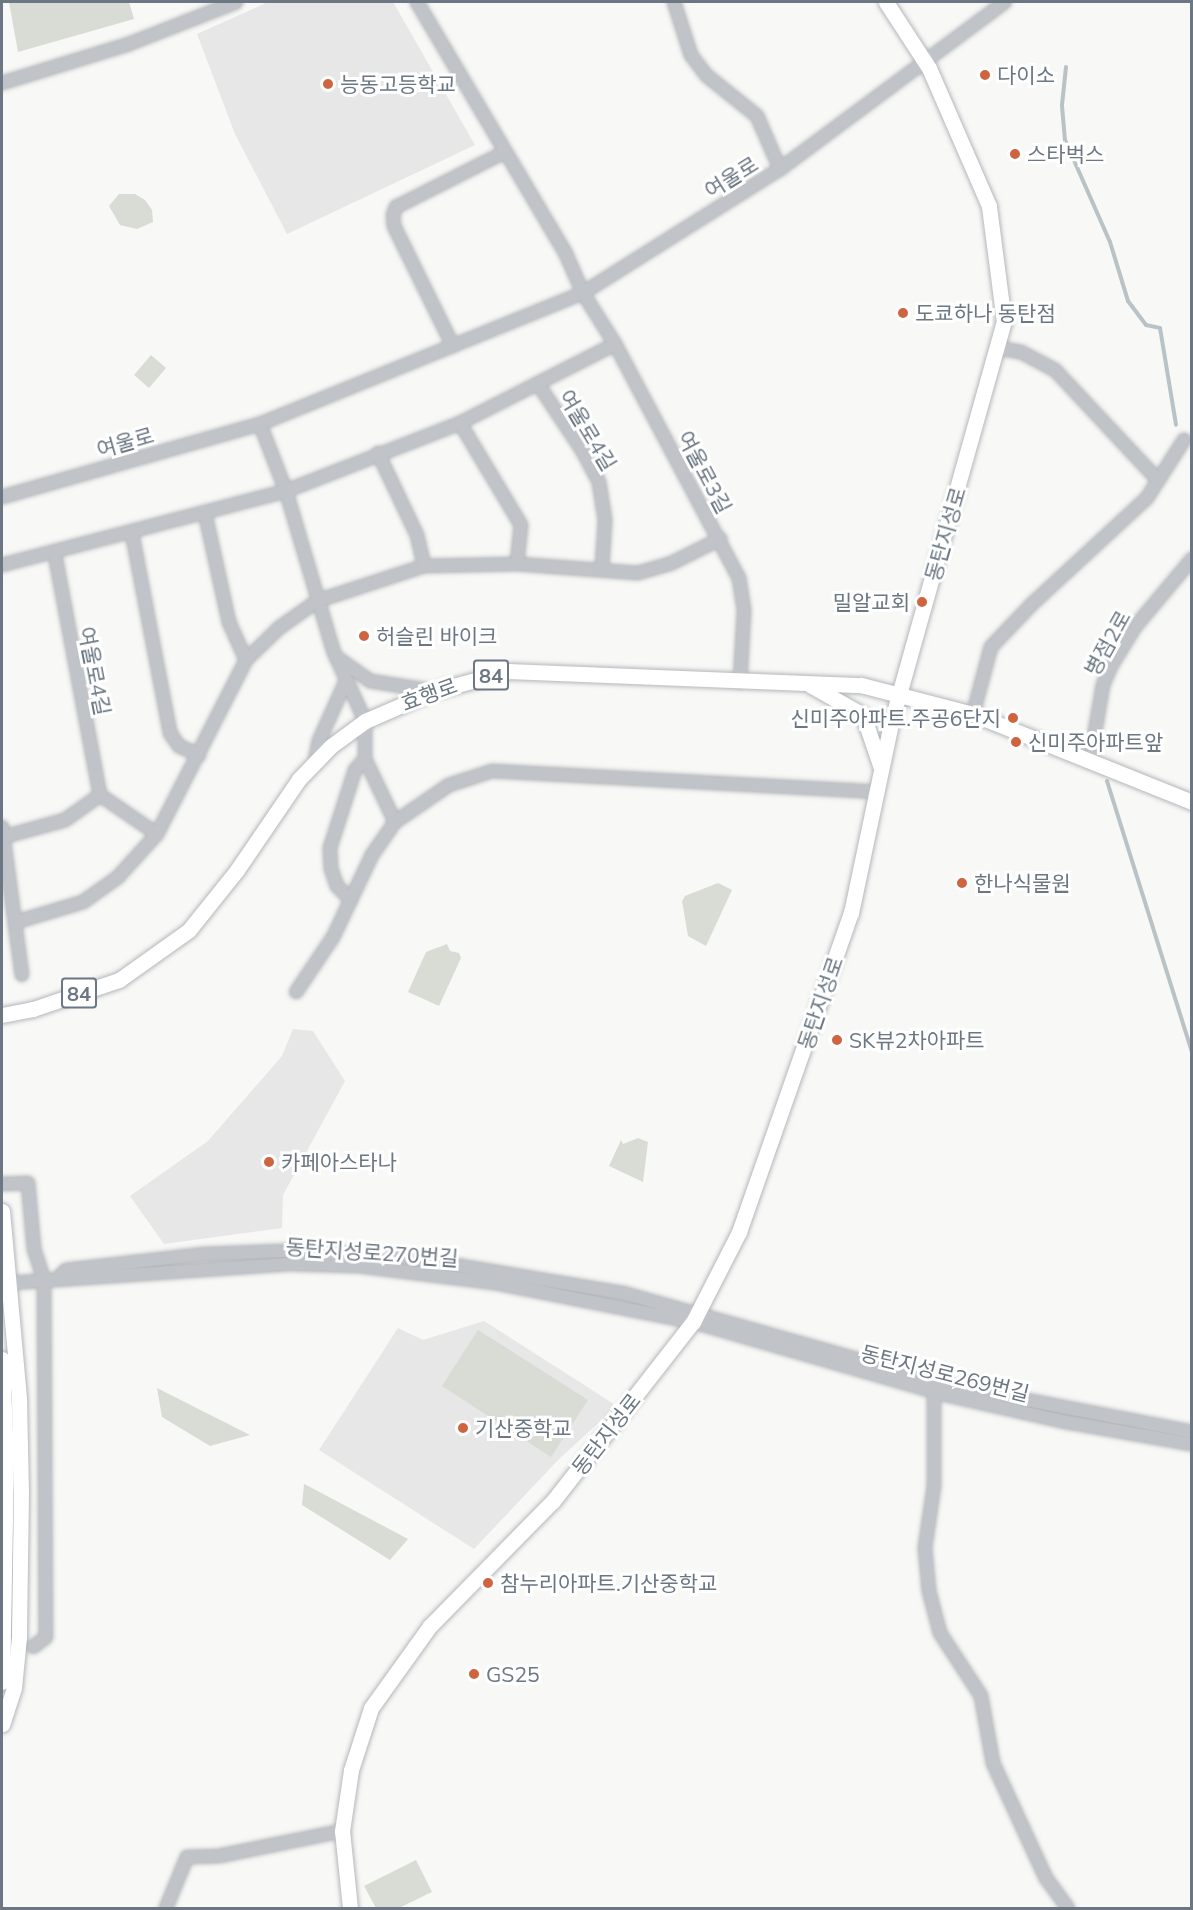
<!DOCTYPE html>
<html>
<head>
<meta charset="utf-8">
<style>
	body { margin:0 }
	#map { position:relative; width:1193px; height:1910px; overflow:hidden; background:#f8f8f6; font-family:Mulish,"Noto Sans KR",sans-serif }
	div>[style] { position:absolute }
	.built>* { inset:0; background:#e6e7e6 }
	.green>* { inset:0; background:#d8dcd5 }
	.stream>* { height:4px; margin:-2px; padding:0 2px; transform-origin:2px; border-radius:2px; background:#b9c2c6 }
	.roads { filter:drop-shadow(0 0 2px #b4b7bb) drop-shadow(0 0 2px #b4b7bb) }
	.minor>* { height:12px; margin:-6px; padding:0 6px; transform-origin:6px; border-radius:6px; background:#c0c3c7 }
	.major>* { height:15px; margin:-7.5px; padding:0 7.5px; transform-origin:7.5px; border-radius:7.5px; background:#fff }
	.dots>* { width:16px; height:16px; translate:-50% -50%; box-sizing:border-box; border:3px solid #fff; border-radius:50% }
	span { translate:-50% -50%; white-space:nowrap; text-align:center; line-height:1.15; -webkit-text-stroke:6px #fff; paint-order:stroke }
	.shield-label span { padding:2px 4px; background:#fff; border:2px solid; border-radius:4px; -webkit-text-stroke-width:0 }
	.shield-label { font-size:20px; color:#6b7783; font-weight:700 }
	.poi-label { font-size:21px; color:#6b7783 }
	.left { translate:0 -50%; text-align:left }
	.right { translate:-100% -50%; text-align:right }
	.street-label { font-size:21px; color:#6b7783 }
	.frame { position:absolute; inset:0; border:3px solid #6b7783; pointer-events:none }
</style>
</head>
<body>
<div id="map">
	<div class="built">
		<i style="clip-path:polygon(268px 2px,393px 2px,475px 145px,287px 234px,235px 134px,197px 34px)"></i>
		<i style="clip-path:polygon(293px 1029px,313px 1031px,345px 1081px,283px 1195px,282px 1228px,164px 1244px,130px 1196px,208px 1141px,282px 1056px)"></i>
		<i style="clip-path:polygon(484px 1321px,617px 1406px,559px 1459px,474px 1549px,319px 1450px,398px 1328px,423px 1340px)"></i>
	</div>
	<div class="green">
		<i style="clip-path:polygon(9px 2px,129px 2px,134px 19px,18px 52px)"></i>
		<i style="clip-path:polygon(119px 194px,135px 194px,145px 200px,152px 210px,153px 222px,137px 229px,120px 225px,109px 206px)"></i>
		<i style="clip-path:polygon(151px 355px,166px 368px,149px 388px,134px 375px)"></i>
		<i style="clip-path:polygon(718px 883px,732px 890px,706px 946px,688px 936px,682px 901px,685px 896px)"></i>
		<i style="clip-path:polygon(447px 944px,450px 951px,459px 953px,461px 958px,439px 1006px,408px 992px,426px 952px)"></i>
		<i style="clip-path:polygon(638px 1138px,648px 1142px,643px 1182px,609px 1166px,621px 1140px,623px 1144px)"></i>
		<i style="clip-path:polygon(478px 1330px,588px 1400px,551px 1457px,442px 1386px)"></i>
		<i style="clip-path:polygon(157px 1388px,250px 1435px,210px 1446px,162px 1417px)"></i>
		<i style="clip-path:polygon(304px 1484px,310px 1487px,408px 1539px,390px 1560px,302px 1505px)"></i>
		<i style="clip-path:polygon(416px 1860px,432px 1892px,399px 1908px,376px 1908px,364px 1886px)"></i>
	</div>
	<div class="stream">
		<i style="left:1066px;top:67px;width:39px;rotate:96deg"></i>
		<i style="left:1062px;top:106px;width:34px;rotate:85deg"></i>
		<i style="left:1065px;top:140px;width:111px;rotate:66.2deg"></i>
		<i style="left:1110px;top:242px;width:62px;rotate:73deg"></i>
		<i style="left:1128px;top:301px;width:30px;rotate:53deg"></i>
		<i style="left:1146px;top:325px;width:14px;rotate:12deg"></i>
		<i style="left:1160px;top:328px;width:98px;rotate:80.6deg"></i>
		<i style="left:1107px;top:781px;width:285px;rotate:72.6deg"></i>
	</div>
	<div class="roads">
		<div class="minor">
			<i style="left:417px;top:2px;width:291px;rotate:59.4deg"></i>
			<i style="left:565px;top:252px;width:45px;rotate:66.3deg"></i>
			<i style="left:583px;top:293px;width:60px;rotate:57.9deg"></i>
			<i style="left:615px;top:344px;width:265px;rotate:62.1deg"></i>
			<i style="left:739px;top:578px;width:33px;rotate:81deg"></i>
			<i style="left:744px;top:611px;width:72px;rotate:93.2deg"></i>
			<i style="left:674px;top:2px;width:56px;rotate:72.2deg"></i>
			<i style="left:691px;top:55px;width:25px;rotate:53deg"></i>
			<i style="left:706px;top:75px;width:65px;rotate:38.8deg"></i>
			<i style="left:757px;top:116px;width:58px;rotate:66.5deg"></i>
			<i style="left:2px;top:83px;width:133px;rotate:-17.1deg"></i>
			<i style="left:129px;top:44px;width:115px;rotate:-21.4deg"></i>
			<i style="left:453px;top:346px;width:134px;rotate:-116.2deg"></i>
			<i style="left:394px;top:226px;width:11px;rotate:-95deg"></i>
			<i style="left:393px;top:215px;width:9px;rotate:-69deg"></i>
			<i style="left:396px;top:207px;width:122px;rotate:-26.8deg"></i>
			<i style="left:998px;top:348px;width:23px;rotate:10deg"></i>
			<i style="left:1021px;top:352px;width:38px;rotate:28deg"></i>
			<i style="left:1055px;top:370px;width:149px;rotate:46.9deg"></i>
			<i style="left:538px;top:384px;width:79px;rotate:56.3deg"></i>
			<i style="left:582px;top:450px;width:36px;rotate:62deg"></i>
			<i style="left:599px;top:482px;width:39px;rotate:81deg"></i>
			<i style="left:605px;top:521px;width:47px;rotate:93.7deg"></i>
			<i style="left:460px;top:423px;width:119px;rotate:59.1deg"></i>
			<i style="left:521px;top:525px;width:39px;rotate:96deg"></i>
			<i style="left:260px;top:424px;width:72px;rotate:68.8deg"></i>
			<i style="left:286px;top:491px;width:166px;rotate:73.5deg"></i>
			<i style="left:333px;top:650px;width:78px;rotate:65.7deg"></i>
			<i style="left:365px;top:721px;width:38px;rotate:90deg"></i>
			<i style="left:365px;top:759px;width:70px;rotate:64.5deg"></i>
			<i style="left:395px;top:822px;width:40px;rotate:124.9deg"></i>
			<i style="left:372px;top:855px;width:91px;rotate:115.4deg"></i>
			<i style="left:333px;top:937px;width:66px;rotate:123.9deg"></i>
			<i style="left:378px;top:453px;width:91px;rotate:64.6deg"></i>
			<i style="left:417px;top:535px;width:32px;rotate:77deg"></i>
			<i style="left:2px;top:497px;width:268px;rotate:-15.8deg"></i>
			<i style="left:260px;top:424px;width:349px;rotate:-22.1deg"></i>
			<i style="left:583px;top:293px;width:233px;rotate:-32.2deg"></i>
			<i style="left:780px;top:169px;width:280px;rotate:-36.6deg"></i>
			<i style="left:205px;top:513px;width:112px;rotate:77.6deg"></i>
			<i style="left:229px;top:622px;width:42px;rotate:65.9deg"></i>
			<i style="left:132px;top:533px;width:204px;rotate:79.2deg"></i>
			<i style="left:170px;top:733px;width:16px;rotate:55deg"></i>
			<i style="left:179px;top:746px;width:22px;rotate:24deg"></i>
			<i style="left:2px;top:565px;width:293px;rotate:-14.6deg"></i>
			<i style="left:286px;top:491px;width:187px;rotate:-21.3deg"></i>
			<i style="left:460px;top:423px;width:174px;rotate:-27deg"></i>
			<i style="left:336px;top:657px;width:42px;rotate:35.2deg"></i>
			<i style="left:370px;top:681px;width:65px;rotate:8.9deg"></i>
			<i style="left:973px;top:714px;width:69px;rotate:-75deg"></i>
			<i style="left:991px;top:647px;width:59px;rotate:-46.4deg"></i>
			<i style="left:1032px;top:604px;width:156px;rotate:-42.7deg"></i>
			<i style="left:1147px;top:498px;width:69px;rotate:-57.5deg"></i>
			<i style="left:315px;top:760px;width:19px;rotate:-78deg"></i>
			<i style="left:319px;top:741px;width:66px;rotate:-65.8deg"></i>
			<i style="left:1090px;top:761px;width:77px;rotate:-80.3deg"></i>
			<i style="left:1103px;top:685px;width:21px;rotate:-67deg"></i>
			<i style="left:1111px;top:666px;width:46px;rotate:-58.4deg"></i>
			<i style="left:1135px;top:627px;width:89px;rotate:-50deg"></i>
			<i style="left:100px;top:795px;width:69px;rotate:34.4deg"></i>
			<i style="left:395px;top:822px;width:65px;rotate:-34.4deg"></i>
			<i style="left:449px;top:785px;width:45px;rotate:-18deg"></i>
			<i style="left:492px;top:771px;width:385px;rotate:3.1deg"></i>
			<i style="left:2px;top:827px;width:149px;rotate:82.3deg"></i>
			<i style="left:3px;top:837px;width:64px;rotate:-15.3deg"></i>
			<i style="left:65px;top:820px;width:43px;rotate:-35.5deg"></i>
			<i style="left:100px;top:795px;width:245px;rotate:-100.6deg"></i>
			<i style="left:351px;top:900px;width:20px;rotate:-135deg"></i>
			<i style="left:337px;top:886px;width:18px;rotate:-109deg"></i>
			<i style="left:331px;top:869px;width:21px;rotate:-93deg"></i>
			<i style="left:330px;top:848px;width:82px;rotate:-72.2deg"></i>
			<i style="left:355px;top:770px;width:15px;rotate:-48deg"></i>
			<i style="left:16px;top:922px;width:70px;rotate:-16.6deg"></i>
			<i style="left:83px;top:902px;width:43px;rotate:-35.5deg"></i>
			<i style="left:118px;top:877px;width:58px;rotate:-47.8deg"></i>
			<i style="left:157px;top:834px;width:195px;rotate:-62.9deg"></i>
			<i style="left:246px;top:660px;width:46px;rotate:-44.1deg"></i>
			<i style="left:279px;top:628px;width:47px;rotate:-35.4deg"></i>
			<i style="left:317px;top:601px;width:113px;rotate:-18.1deg"></i>
			<i style="left:424px;top:566px;width:93px;rotate:-1.2deg"></i>
			<i style="left:517px;top:564px;width:121px;rotate:4.3deg"></i>
			<i style="left:638px;top:573px;width:35px;rotate:-16deg"></i>
			<i style="left:672px;top:563px;width:54px;rotate:-26.6deg"></i>
			<i style="left:2px;top:1184px;width:26px;rotate:-2deg"></i>
			<i style="left:28px;top:1183px;width:66px;rotate:84.8deg"></i>
			<i style="left:34px;top:1249px;width:33px;rotate:72deg"></i>
			<i style="left:44px;top:1280px;width:357px;rotate:89.7deg"></i>
			<i style="left:46px;top:1637px;width:16px;rotate:142deg"></i>
			<i style="left:58px;top:1278px;width:11px;rotate:-45deg"></i>
			<i style="left:66px;top:1270px;width:140px;rotate:-6.6deg"></i>
			<i style="left:205px;top:1254px;width:79px;rotate:-2.2deg"></i>
			<i style="left:284px;top:1251px;width:117px;rotate:2.4deg"></i>
			<i style="left:401px;top:1256px;width:225px;rotate:9.5deg"></i>
			<i style="left:623px;top:1293px;width:339px;rotate:15.8deg"></i>
			<i style="left:949px;top:1385px;width:248px;rotate:10.9deg"></i>
			<i style="left:10px;top:1283px;width:280px;rotate:-3.9deg"></i>
			<i style="left:289px;top:1264px;width:70px;rotate:1.6deg"></i>
			<i style="left:359px;top:1266px;width:138px;rotate:7.1deg"></i>
			<i style="left:496px;top:1283px;width:201px;rotate:11.2deg"></i>
			<i style="left:693px;top:1322px;width:263px;rotate:16.1deg"></i>
			<i style="left:946px;top:1395px;width:118px;rotate:12.7deg"></i>
			<i style="left:1061px;top:1421px;width:133px;rotate:10deg"></i>
			<i style="left:934px;top:1391px;width:95px;rotate:90deg"></i>
			<i style="left:934px;top:1486px;width:63px;rotate:98.3deg"></i>
			<i style="left:925px;top:1548px;width:43px;rotate:84.7deg"></i>
			<i style="left:929px;top:1591px;width:43px;rotate:75.3deg"></i>
			<i style="left:940px;top:1633px;width:75px;rotate:56.9deg"></i>
			<i style="left:981px;top:1696px;width:68px;rotate:79.8deg"></i>
			<i style="left:993px;top:1763px;width:127px;rotate:65.3deg"></i>
			<i style="left:1046px;top:1878px;width:37px;rotate:54deg"></i>
			<i style="left:166px;top:1908px;width:55px;rotate:-67.6deg"></i>
			<i style="left:187px;top:1857px;width:32px;rotate:-2deg"></i>
			<i style="left:219px;top:1856px;width:126px;rotate:-11.5deg"></i>
		</div>
		<div class="major">
			<i style="left:810px;top:685px;width:61px;rotate:29.5deg"></i>
			<i style="left:863px;top:715px;width:56px;rotate:71.2deg"></i>
			<i style="left:2px;top:1015px;width:32px;rotate:-11deg"></i>
			<i style="left:33px;top:1009px;width:91px;rotate:-18.6deg"></i>
			<i style="left:119px;top:980px;width:86px;rotate:-35.5deg"></i>
			<i style="left:189px;top:930px;width:77px;rotate:-51.3deg"></i>
			<i style="left:237px;top:870px;width:110px;rotate:-55.7deg"></i>
			<i style="left:299px;top:779px;width:46px;rotate:-45.9deg"></i>
			<i style="left:331px;top:746px;width:42px;rotate:-36.3deg"></i>
			<i style="left:365px;top:721px;width:75px;rotate:-23.5deg"></i>
			<i style="left:434px;top:691px;width:78px;rotate:-14.9deg"></i>
			<i style="left:509px;top:671px;width:352px;rotate:2.3deg"></i>
			<i style="left:861px;top:685px;width:116px;rotate:14.5deg"></i>
			<i style="left:973px;top:714px;width:236px;rotate:21.9deg"></i>
			<i style="left:2px;top:1211px;width:189px;rotate:84.8deg"></i>
			<i style="left:19px;top:1399px;width:92px;rotate:88.8deg"></i>
			<i style="left:21px;top:1491px;width:146px;rotate:90.8deg"></i>
			<i style="left:19px;top:1637px;width:51px;rotate:95.6deg"></i>
			<i style="left:14px;top:1688px;width:38px;rotate:108deg"></i>
			<i style="left:2px;top:1359px;width:101px;rotate:87.7deg"></i>
			<i style="left:6px;top:1460px;width:222px;rotate:91deg"></i>
			<i style="left:350px;top:1908px;width:77px;rotate:-95.9deg"></i>
			<i style="left:342px;top:1831px;width:62px;rotate:-81.6deg"></i>
			<i style="left:351px;top:1770px;width:65px;rotate:-72.1deg"></i>
			<i style="left:371px;top:1708px;width:101px;rotate:-54.3deg"></i>
			<i style="left:430px;top:1626px;width:175px;rotate:-45.5deg"></i>
			<i style="left:553px;top:1501px;width:227px;rotate:-52deg"></i>
			<i style="left:693px;top:1322px;width:101px;rotate:-62.9deg"></i>
			<i style="left:739px;top:1232px;width:338px;rotate:-70.7deg"></i>
			<i style="left:851px;top:913px;width:194px;rotate:-78.1deg"></i>
			<i style="left:891px;top:723px;width:417px;rotate:-74.3deg"></i>
			<i style="left:1004px;top:322px;width:117px;rotate:-97.4deg"></i>
			<i style="left:989px;top:206px;width:150px;rotate:-113.5deg"></i>
			<i style="left:929px;top:68px;width:79px;rotate:-123.1deg"></i>
		</div>
	</div>
	<div class="dots">
		<i style="left:985px;top:75px;background:#ce6540"></i>
		<i style="left:328px;top:84px;background:#ce6540"></i>
		<i style="left:1015px;top:154px;background:#ce6540"></i>
		<i style="left:903px;top:313px;background:#ce6540"></i>
		<i style="left:922px;top:602px;background:#ce6540"></i>
		<i style="left:364px;top:636px;background:#ce6540"></i>
		<i style="left:1013px;top:718px;background:#ce6540"></i>
		<i style="left:1016px;top:742px;background:#ce6540"></i>
		<i style="left:962px;top:883px;background:#ce6540"></i>
		<i style="left:837px;top:1040px;background:#ce6540"></i>
		<i style="left:269px;top:1162px;background:#ce6540"></i>
		<i style="left:463px;top:1428px;background:#ce6540"></i>
		<i style="left:488px;top:1583px;background:#ce6540"></i>
		<i style="left:474px;top:1674px;background:#ce6540"></i>
	</div>
	<div class="shield-label">
		<span style="left:491px;top:675px">84</span>
		<span style="left:79px;top:993px">84</span>
	</div>
	<div class="poi-label">
		<span class="left" style="left:997px;top:75px">다이소</span>
		<span class="left" style="left:340px;top:84px">능동고등학교</span>
		<span class="left" style="left:1027px;top:154px">스타벅스</span>
		<span class="left" style="left:915px;top:313px">도쿄하나 동탄점</span>
		<span class="right" style="left:910px;top:602px">밀알교회</span>
		<span class="left" style="left:376px;top:636px">허슬린 바이크</span>
		<span class="right" style="left:1001px;top:718px">신미주아파트.주공6단지</span>
		<span class="left" style="left:1028px;top:742px">신미주아파트앞</span>
		<span class="left" style="left:974px;top:883px">한나식물원</span>
		<span class="left" style="left:849px;top:1040px">SK뷰2차아파트</span>
		<span class="left" style="left:281px;top:1162px">카페아스타나</span>
		<span class="left" style="left:475px;top:1428px">기산중학교</span>
		<span class="left" style="left:500px;top:1583px">참누리아파트.기산중학교</span>
		<span class="left" style="left:486px;top:1674px">GS25</span>
	</div>
	<div class="street-label">
		<span style="left:731px;top:177px;rotate:-32deg">여울로</span>
		<span style="left:588px;top:430px;rotate:59deg">여울로4길</span>
		<span style="left:125px;top:442px;rotate:-16deg">여울로</span>
		<span style="left:705px;top:472px;rotate:62deg">여울로3길</span>
		<span style="left:945px;top:534px;rotate:-74deg">동탄지성로</span>
		<span style="left:1107px;top:643px;rotate:-61deg">병점2로</span>
		<span style="left:95px;top:671px;rotate:79deg">여울로4길</span>
		<span style="left:429px;top:694px;rotate:-20deg">효행로</span>
		<span style="left:820px;top:1003px;rotate:-71deg">동탄지성로</span>
		<span style="left:372px;top:1252px;rotate:4deg">동탄지성로270번길</span>
		<span style="left:945px;top:1373px;rotate:14deg">동탄지성로269번길</span>
		<span style="left:606px;top:1434px;rotate:-52deg">동탄지성로</span>
	</div>
	<div class="frame"></div>
</div>
</body>
</html>
